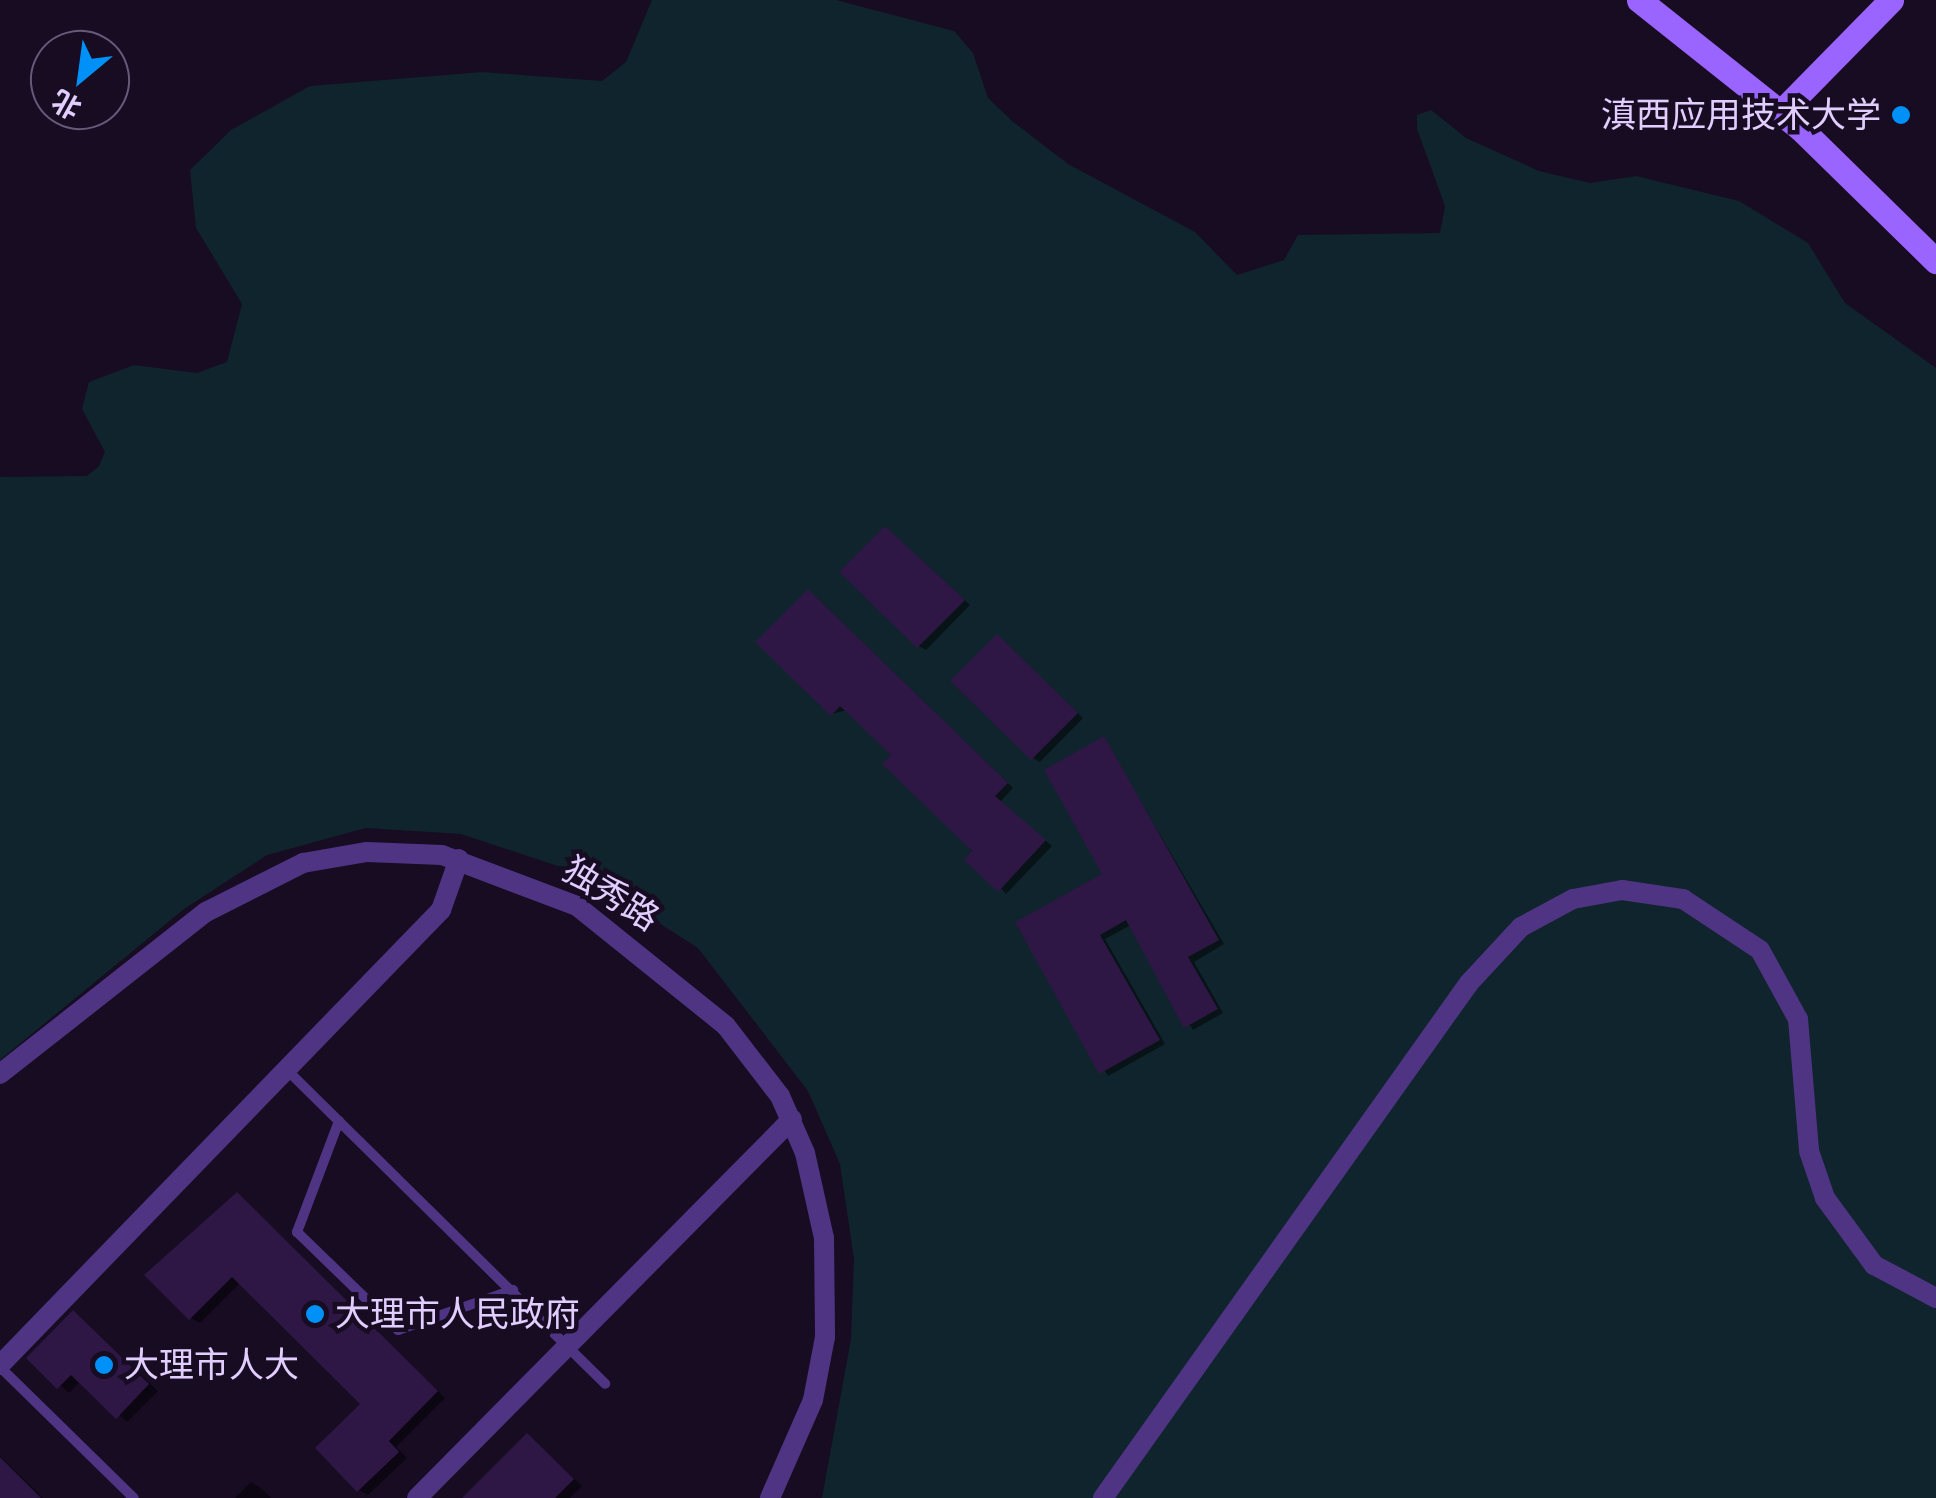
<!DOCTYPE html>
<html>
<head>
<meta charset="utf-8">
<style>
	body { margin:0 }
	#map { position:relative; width:1936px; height:1498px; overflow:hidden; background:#170c22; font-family:"Space Grotesk","Noto Sans SC",sans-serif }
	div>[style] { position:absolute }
	.green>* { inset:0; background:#0f242c }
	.shadow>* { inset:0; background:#0007 }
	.building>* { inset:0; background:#2e1744 }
	.lane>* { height:10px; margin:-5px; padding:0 5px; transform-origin:5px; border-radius:5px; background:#503484 }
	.street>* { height:20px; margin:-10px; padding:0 10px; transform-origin:10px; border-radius:10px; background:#503484 }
	.secondary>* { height:25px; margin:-12.5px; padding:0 12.5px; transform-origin:12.5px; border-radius:12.5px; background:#9964ff }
	.dots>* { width:28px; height:28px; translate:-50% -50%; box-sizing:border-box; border:5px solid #170c22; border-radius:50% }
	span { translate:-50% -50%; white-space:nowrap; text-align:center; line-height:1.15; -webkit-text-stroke:9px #170c22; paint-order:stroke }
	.poi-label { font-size:35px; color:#e2cdff }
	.right { translate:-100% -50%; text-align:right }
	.left { translate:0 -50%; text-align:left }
	.street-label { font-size:35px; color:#e2cdff }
	.north { position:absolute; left:30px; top:30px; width:100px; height:100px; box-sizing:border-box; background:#170c22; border:2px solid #68597a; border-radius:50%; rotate:209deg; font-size:28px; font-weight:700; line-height:40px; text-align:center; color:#e2cdff }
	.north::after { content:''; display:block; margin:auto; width:35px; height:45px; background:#0091f8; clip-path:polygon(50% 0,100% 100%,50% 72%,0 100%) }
</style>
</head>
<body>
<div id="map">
	<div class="green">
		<i style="clip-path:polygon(652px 0,836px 0,954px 31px,973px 53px,988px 98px,1012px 121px,1068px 164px,1195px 232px,1237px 275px,1284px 260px,1298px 235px,1440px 233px,1445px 206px,1417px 129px,1417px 115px,1431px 110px,1466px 138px,1539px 171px,1590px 183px,1636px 176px,1739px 201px,1808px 243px,1845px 303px,1936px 368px,1936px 1498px,822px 1498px,851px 1339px,854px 1259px,840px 1164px,808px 1091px,698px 948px,582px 874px,461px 834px,366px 828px,267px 855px,184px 909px,0 1060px,0 477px,87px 476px,99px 466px,105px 452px,82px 409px,89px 382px,134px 365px,197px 373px,227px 362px,242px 304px,196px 228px,190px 170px,231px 130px,310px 86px,482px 72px,602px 81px,626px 62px)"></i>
	</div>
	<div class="shadow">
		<i style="clip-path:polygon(892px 533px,970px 605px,926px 650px,919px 646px)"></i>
		<i style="clip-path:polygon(815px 596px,1013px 788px,1000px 802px,1052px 846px,1006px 894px,894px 755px,847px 710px,832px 714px)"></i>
		<i style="clip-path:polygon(997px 637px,1083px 718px,1040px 762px,1033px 758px)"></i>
		<i style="clip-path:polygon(1104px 739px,1224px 944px,1194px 962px,1223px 1013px,1193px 1030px,1131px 925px,1105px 939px,1165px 1044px,1108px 1076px,1018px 923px,1105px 875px)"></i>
		<i style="clip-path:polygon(237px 1195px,445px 1398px,396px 1447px,407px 1458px,368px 1495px,359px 1490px,364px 1404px,241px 1282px,200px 1323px,191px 1318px)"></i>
		<i style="clip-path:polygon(73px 1313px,158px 1391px,127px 1422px,81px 1381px,69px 1393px,29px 1358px)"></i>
		<i style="clip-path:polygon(528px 1436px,582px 1486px,570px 1498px,466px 1498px)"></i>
		<i style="clip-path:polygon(0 1456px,43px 1498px,0 1498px)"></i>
		<i style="clip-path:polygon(251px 1482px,261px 1488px,271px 1498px,235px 1498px)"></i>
	</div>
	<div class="building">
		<i style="clip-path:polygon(885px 526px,965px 600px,917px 648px,839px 572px)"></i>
		<i style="clip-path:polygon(808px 589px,1008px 783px,995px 796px,1046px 840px,998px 892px,964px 860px,972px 851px,882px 764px,891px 755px,840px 706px,831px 716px,755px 642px)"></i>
		<i style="clip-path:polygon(997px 634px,1078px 713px,1031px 760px,950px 681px)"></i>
		<i style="clip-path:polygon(1104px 736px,1219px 940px,1188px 957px,1218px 1009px,1184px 1028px,1126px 920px,1100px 935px,1160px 1040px,1099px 1074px,1015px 922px,1102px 874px,1044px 770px)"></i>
		<i style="clip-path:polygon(237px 1192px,438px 1391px,389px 1441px,399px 1452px,357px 1492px,315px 1448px,360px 1404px,232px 1277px,189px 1320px,144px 1275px)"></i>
		<i style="clip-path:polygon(73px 1310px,149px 1384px,116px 1419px,71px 1375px,57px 1389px,26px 1358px)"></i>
		<i style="clip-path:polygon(527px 1433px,574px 1479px,555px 1498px,462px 1498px)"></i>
		<i style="clip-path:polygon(0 1457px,41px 1498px,0 1498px)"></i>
	</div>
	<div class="lane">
		<i style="left:287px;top:1070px;width:447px;rotate:44.6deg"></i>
		<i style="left:339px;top:1121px;width:119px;rotate:110.7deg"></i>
		<i style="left:297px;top:1232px;width:141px;rotate:44.1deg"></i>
		<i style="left:398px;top:1330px;width:122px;rotate:-19.2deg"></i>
		<i style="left:0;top:1367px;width:187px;rotate:44.4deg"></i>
	</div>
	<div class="street">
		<i style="left:0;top:1074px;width:262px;rotate:-38.2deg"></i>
		<i style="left:206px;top:912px;width:109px;rotate:-26.8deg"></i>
		<i style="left:303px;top:863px;width:65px;rotate:-9.8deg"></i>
		<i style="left:367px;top:852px;width:75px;rotate:2.3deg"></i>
		<i style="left:442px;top:855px;width:144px;rotate:20.7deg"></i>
		<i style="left:577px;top:906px;width:191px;rotate:38.8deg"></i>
		<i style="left:726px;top:1026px;width:88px;rotate:52.4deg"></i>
		<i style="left:780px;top:1096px;width:62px;rotate:66.3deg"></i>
		<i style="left:805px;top:1153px;width:87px;rotate:77.4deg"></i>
		<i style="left:824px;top:1238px;width:99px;rotate:89.4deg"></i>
		<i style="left:825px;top:1337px;width:64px;rotate:100.8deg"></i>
		<i style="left:813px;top:1400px;width:107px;rotate:113.7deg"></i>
		<i style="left:0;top:1365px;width:634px;rotate:-45.9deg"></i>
		<i style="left:441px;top:910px;width:54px;rotate:-70.6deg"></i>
		<i style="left:417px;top:1498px;width:533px;rotate:-45.3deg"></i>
		<i style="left:1103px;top:1498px;width:632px;rotate:-54.6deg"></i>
		<i style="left:1469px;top:983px;width:76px;rotate:-47.1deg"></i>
		<i style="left:1521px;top:927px;width:59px;rotate:-28.3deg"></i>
		<i style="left:1573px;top:899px;width:50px;rotate:-10.4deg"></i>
		<i style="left:1622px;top:890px;width:62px;rotate:8.4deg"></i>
		<i style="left:1683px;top:899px;width:92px;rotate:33.5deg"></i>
		<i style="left:1760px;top:950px;width:79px;rotate:61.2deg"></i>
		<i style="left:1798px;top:1019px;width:132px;rotate:85.2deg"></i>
		<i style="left:1809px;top:1151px;width:50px;rotate:71.2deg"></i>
		<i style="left:1825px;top:1198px;width:83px;rotate:53.8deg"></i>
		<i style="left:1874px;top:1265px;width:70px;rotate:28deg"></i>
	</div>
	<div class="secondary">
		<i style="left:1639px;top:0;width:207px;rotate:38.5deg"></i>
		<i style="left:1801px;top:129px;width:189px;rotate:44.4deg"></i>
		<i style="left:1781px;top:112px;width:157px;rotate:-45.5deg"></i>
	</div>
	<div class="dots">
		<i style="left:1901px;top:115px;background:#0091f8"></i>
		<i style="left:315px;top:1314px;background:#0091f8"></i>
		<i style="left:104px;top:1365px;background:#0091f8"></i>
	</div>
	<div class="poi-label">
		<span class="right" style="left:1881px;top:115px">滇西应用技术大学</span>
		<span class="left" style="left:335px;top:1314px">大理市人民政府</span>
		<span class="left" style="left:124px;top:1365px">大理市人大</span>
	</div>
	<div class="street-label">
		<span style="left:611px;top:894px;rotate:32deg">独秀路</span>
	</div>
	<div class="north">北</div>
</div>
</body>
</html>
